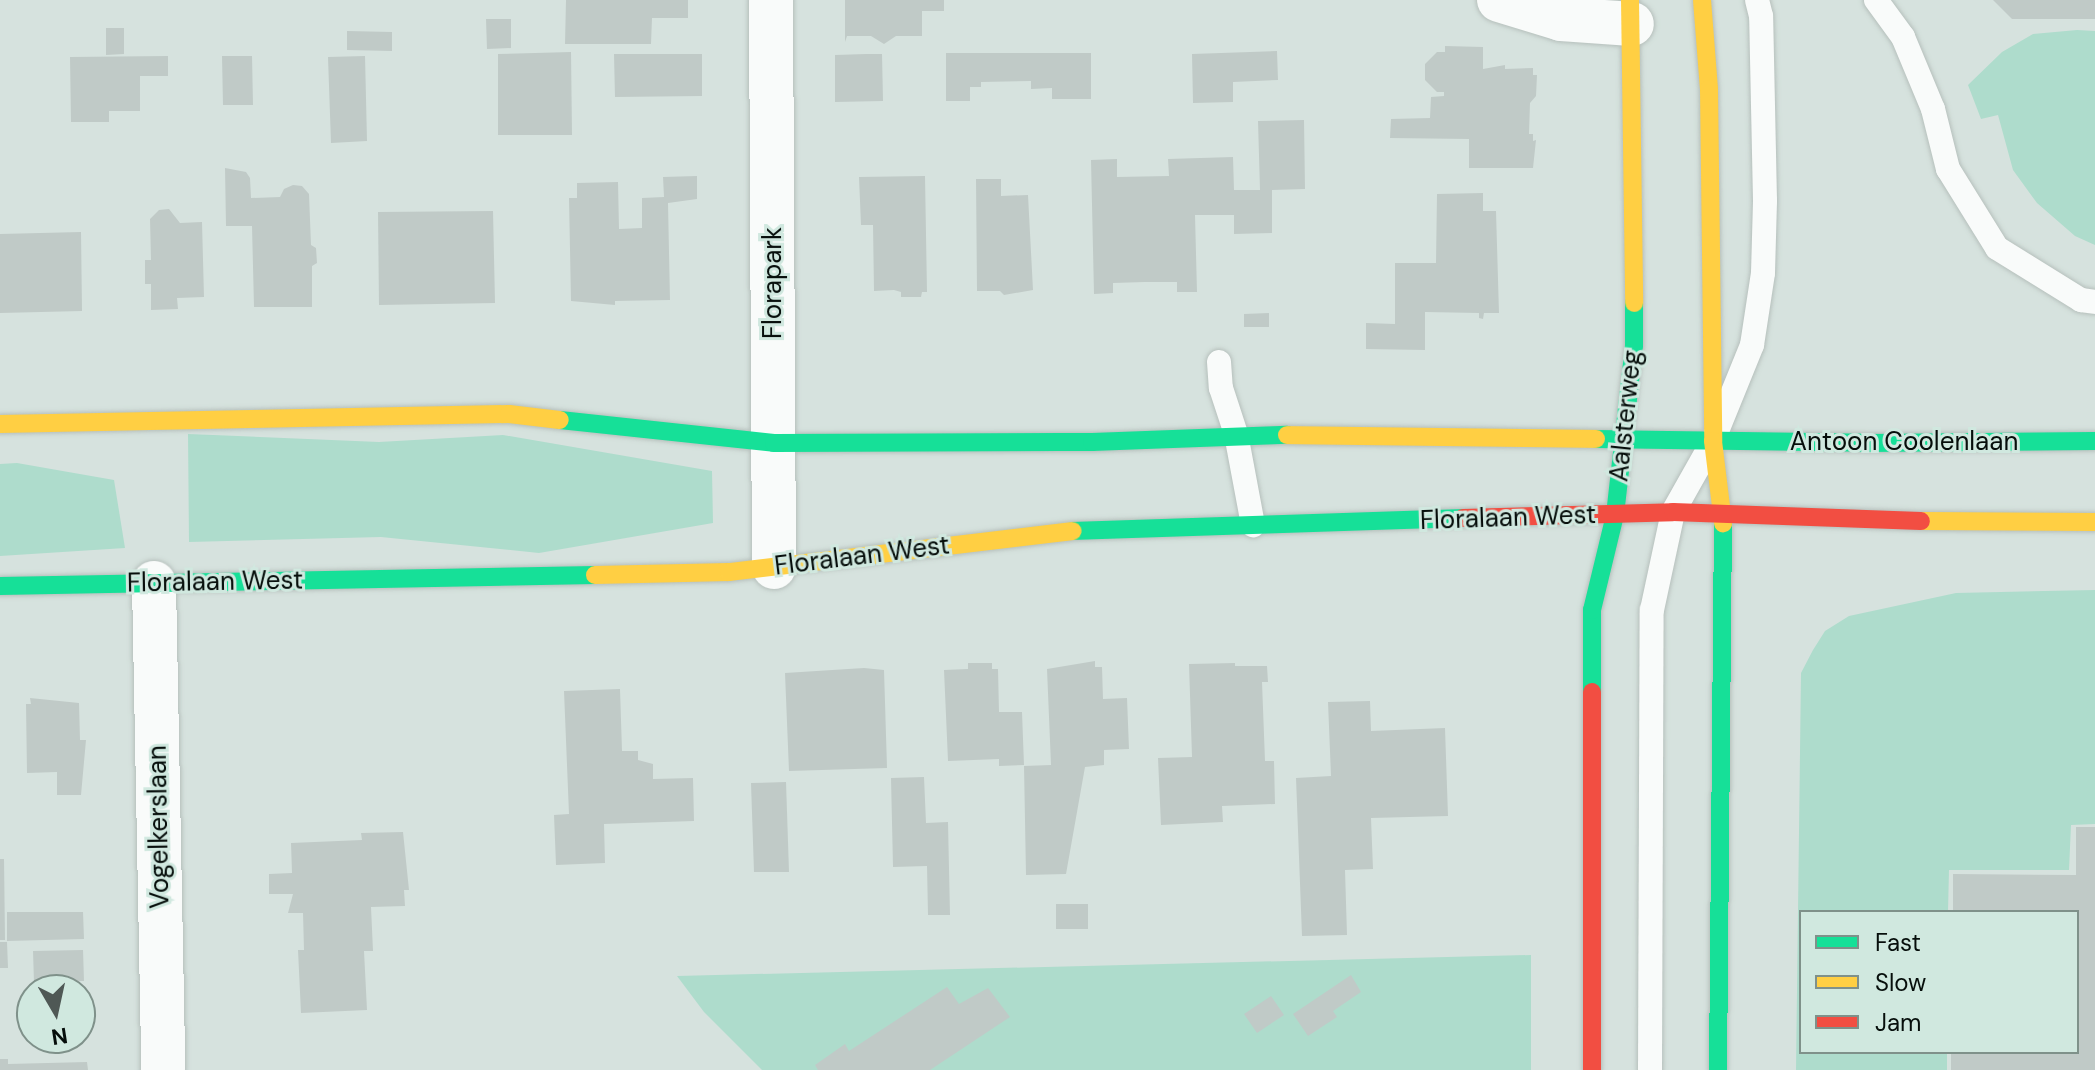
<!DOCTYPE html>
<html>
<head>
<meta charset="utf-8">
<style>
	body { margin:0 }
	#map { position:relative; width:2095px; height:1070px; overflow:hidden; background:#d6e2de; font-family:"DM Sans",sans-serif }
	div>[style] { position:absolute }
	.green>* { inset:0; background:#aedccc }
	.building>* { inset:0; background:#c0cac7 }
	.roads { filter:drop-shadow(0 0 2px #b6c0bc) drop-shadow(0 0 2px #b6c0bc) }
	.lane>* { height:24px; margin:-12px; padding:0 12px; transform-origin:12px; border-radius:12px; background:#f9fbfa }
	.street>* { height:44px; margin:-22px; padding:0 22px; transform-origin:22px; border-radius:22px; background:#f9fbfa }
	.fast>* { height:18px; margin:-9px; padding:0 9px; transform-origin:9px; border-radius:9px; background:#16e098 }
	.slow>* { height:18px; margin:-9px; padding:0 9px; transform-origin:9px; border-radius:9px; background:#ffcf43 }
	.jam>* { height:18px; margin:-9px; padding:0 9px; transform-origin:9px; border-radius:9px; background:#f24e42 }
	span { translate:-50% -50%; white-space:nowrap; text-align:center; line-height:1.15; -webkit-text-stroke:6px #d0e8df; paint-order:stroke }
	.street-label { font-size:26px; color:#060e0b }
	.legend { position:absolute; left:1799px; top:910px; width:280px; height:144px; box-sizing:border-box; background:#d0e8df; border:2px solid #7f918a; margin:0; padding:10px 14px; list-style:none; font-size:24px; color:#060e0b }
	.legend li { display:flex; align-items:center; gap:16px; height:40px }
	.legend b { width:40px; border:2px solid #7f918a }
	.north { position:absolute; left:16px; top:974px; width:80px; height:80px; box-sizing:border-box; background:#d0e8df; border:2px solid #7f918a; border-radius:50%; rotate:171deg; font-size:22px; font-weight:700; line-height:32px; text-align:center; color:#060e0b }
	.north::after { content:''; display:block; margin:auto; width:28px; height:36px; background:#4f5855; clip-path:polygon(50% 0,100% 100%,50% 72%,0 100%) }
</style>
</head>
<body>
<div id="map">
	<div class="green">
		<i style="clip-path:polygon(2077px 30px,2095px 31px,2095px 245px,2075px 236px,2037px 203px,2013px 170px,1998px 115px,1981px 119px,1968px 85px,2002px 52px,2033px 34px)"></i>
		<i style="clip-path:polygon(188px 434px,379px 442px,503px 435px,712px 471px,713px 523px,539px 553px,381px 537px,189px 542px)"></i>
		<i style="clip-path:polygon(17px 463px,114px 480px,125px 548px,0 556px,0 464px)"></i>
		<i style="clip-path:polygon(2095px 590px,2095px 824px,2071px 825px,2069px 870px,1949px 870px,1948px 912px,1801px 912px,1801px 1052px,1947px 1052px,1947px 1070px,1796px 1070px,1801px 673px,1813px 650px,1825px 631px,1849px 616px,1956px 593px)"></i>
		<i style="clip-path:polygon(1531px 955px,1531px 1070px,762px 1070px,704px 1012px,677px 976px)"></i>
	</div>
	<div class="building">
		<i style="clip-path:polygon(566px 0,688px 0,688px 18px,652px 18px,651px 44px,565px 44px)"></i>
		<i style="clip-path:polygon(845px 0,944px 0,944px 11px,922px 11px,922px 36px,896px 36px,884px 44px,871px 36px,847px 36px,845px 42px)"></i>
		<i style="clip-path:polygon(1993px 0,2095px 0,2095px 19px,2012px 19px)"></i>
		<i style="clip-path:polygon(486px 19px,511px 19px,511px 48px,487px 49px)"></i>
		<i style="clip-path:polygon(106px 28px,124px 28px,124px 54px,106px 55px)"></i>
		<i style="clip-path:polygon(347px 31px,392px 32px,392px 51px,347px 50px)"></i>
		<i style="clip-path:polygon(1445px 46px,1483px 47px,1483px 69px,1505px 65px,1505px 69px,1533px 68px,1533px 75px,1537px 75px,1536px 96px,1530px 103px,1529px 134px,1533px 134px,1533px 141px,1536px 140px,1533px 168px,1469px 168px,1469px 139px,1390px 138px,1391px 119px,1430px 118px,1431px 97px,1444px 96px,1444px 92px,1437px 92px,1425px 80px,1425px 64px,1437px 52px,1445px 52px)"></i>
		<i style="clip-path:polygon(1277px 51px,1278px 80px,1233px 82px,1233px 102px,1193px 103px,1192px 54px)"></i>
		<i style="clip-path:polygon(571px 52px,572px 135px,498px 135px,498px 54px)"></i>
		<i style="clip-path:polygon(946px 53px,1091px 53px,1091px 99px,1052px 99px,1052px 88px,1031px 89px,1031px 81px,981px 82px,981px 87px,970px 87px,970px 101px,946px 101px)"></i>
		<i style="clip-path:polygon(614px 54px,702px 54px,702px 96px,615px 97px)"></i>
		<i style="clip-path:polygon(866px 54px,882px 54px,883px 101px,835px 102px,835px 55px)"></i>
		<i style="clip-path:polygon(168px 56px,168px 76px,140px 76px,140px 111px,109px 111px,109px 122px,71px 122px,70px 57px)"></i>
		<i style="clip-path:polygon(222px 56px,252px 56px,253px 105px,223px 105px)"></i>
		<i style="clip-path:polygon(365px 56px,367px 141px,331px 143px,328px 57px)"></i>
		<i style="clip-path:polygon(1304px 120px,1305px 189px,1272px 190px,1272px 233px,1234px 234px,1234px 215px,1195px 215px,1197px 292px,1177px 292px,1177px 282px,1145px 282px,1113px 283px,1113px 293px,1094px 294px,1091px 160px,1117px 159px,1117px 177px,1169px 176px,1168px 159px,1233px 157px,1234px 190px,1260px 190px,1258px 121px)"></i>
		<i style="clip-path:polygon(225px 168px,246px 172px,250px 178px,251px 198px,280px 197px,284px 189px,293px 185px,302px 186px,309px 194px,311px 245px,316px 248px,317px 263px,312px 266px,312px 307px,254px 307px,252px 226px,226px 226px)"></i>
		<i style="clip-path:polygon(697px 176px,697px 199px,668px 203px,670px 300px,615px 301px,615px 305px,571px 301px,569px 198px,577px 198px,577px 183px,618px 182px,619px 229px,642px 228px,642px 198px,664px 197px,663px 177px)"></i>
		<i style="clip-path:polygon(925px 176px,927px 292px,922px 292px,921px 297px,901px 297px,901px 292px,894px 290px,874px 291px,873px 225px,861px 225px,859px 177px)"></i>
		<i style="clip-path:polygon(976px 179px,1001px 179px,1001px 196px,1028px 195px,1033px 290px,1004px 295px,1000px 291px,977px 291px)"></i>
		<i style="clip-path:polygon(1483px 193px,1483px 211px,1496px 211px,1499px 313px,1484px 313px,1483px 319px,1479px 318px,1479px 313px,1425px 312px,1425px 350px,1366px 349px,1366px 323px,1395px 324px,1395px 263px,1436px 263px,1437px 194px)"></i>
		<i style="clip-path:polygon(169px 209px,180px 223px,202px 222px,204px 297px,177px 298px,178px 309px,151px 310px,151px 284px,145px 284px,145px 260px,151px 260px,150px 219px,159px 210px)"></i>
		<i style="clip-path:polygon(493px 211px,495px 303px,379px 305px,378px 212px)"></i>
		<i style="clip-path:polygon(81px 232px,82px 311px,0 313px,0 234px)"></i>
		<i style="clip-path:polygon(1269px 313px,1269px 327px,1244px 327px,1244px 314px)"></i>
		<i style="clip-path:polygon(1095px 661px,1095px 667px,1102px 667px,1103px 699px,1127px 698px,1129px 749px,1104px 750px,1104px 765px,1085px 767px,1066px 874px,1026px 875px,1024px 766px,1051px 765px,1047px 669px)"></i>
		<i style="clip-path:polygon(968px 663px,992px 663px,992px 669px,998px 669px,999px 712px,1022px 712px,1024px 765px,999px 766px,999px 759px,948px 761px,944px 670px,968px 669px)"></i>
		<i style="clip-path:polygon(1235px 663px,1235px 666px,1267px 666px,1268px 682px,1262px 682px,1265px 761px,1274px 761px,1275px 804px,1222px 806px,1223px 822px,1161px 825px,1158px 758px,1192px 757px,1189px 664px)"></i>
		<i style="clip-path:polygon(864px 668px,884px 670px,887px 768px,789px 771px,785px 673px)"></i>
		<i style="clip-path:polygon(620px 689px,622px 751px,638px 751px,638px 760px,653px 764px,653px 779px,693px 778px,694px 821px,604px 824px,605px 863px,556px 865px,554px 815px,569px 814px,564px 691px)"></i>
		<i style="clip-path:polygon(30px 698px,79px 703px,80px 740px,86px 740px,81px 795px,57px 795px,57px 772px,27px 773px,26px 704px,31px 704px)"></i>
		<i style="clip-path:polygon(1370px 701px,1371px 731px,1445px 728px,1448px 816px,1371px 818px,1373px 869px,1345px 870px,1347px 935px,1302px 936px,1296px 778px,1331px 776px,1328px 702px)"></i>
		<i style="clip-path:polygon(924px 777px,926px 823px,948px 822px,950px 915px,928px 915px,927px 866px,893px 867px,891px 778px)"></i>
		<i style="clip-path:polygon(786px 782px,789px 872px,754px 872px,751px 783px)"></i>
		<i style="clip-path:polygon(2076px 827px,2095px 827px,2095px 1070px,1951px 1070px,1951px 1052px,2077px 1052px,2077px 912px,1953px 912px,1953px 874px,2076px 875px)"></i>
		<i style="clip-path:polygon(403px 832px,409px 890px,404px 890px,405px 906px,371px 907px,373px 951px,364px 951px,367px 1010px,301px 1013px,298px 950px,304px 950px,303px 913px,288px 913px,293px 894px,269px 894px,269px 874px,292px 873px,291px 843px,362px 840px,361px 833px)"></i>
		<i style="clip-path:polygon(0 859px,4px 859px,5px 940px,0 940px)"></i>
		<i style="clip-path:polygon(1056px 904px,1088px 904px,1088px 929px,1056px 929px)"></i>
		<i style="clip-path:polygon(7px 912px,83px 912px,84px 939px,7px 941px)"></i>
		<i style="clip-path:polygon(0 942px,7px 942px,8px 968px,0 968px)"></i>
		<i style="clip-path:polygon(83px 950px,84px 981px,34px 982px,33px 951px)"></i>
		<i style="clip-path:polygon(1351px 975px,1361px 992px,1333px 1011px,1337px 1017px,1308px 1036px,1293px 1014px)"></i>
		<i style="clip-path:polygon(947px 987px,959px 1004px,988px 988px,1010px 1017px,930px 1070px,818px 1070px,815px 1065px,845px 1044px,849px 1051px)"></i>
		<i style="clip-path:polygon(1271px 996px,1284px 1015px,1257px 1033px,1244px 1014px)"></i>
		<i style="clip-path:polygon(0 1059px,8px 1059px,8px 1064px,87px 1062px,88px 1070px,0 1070px)"></i>
	</div>
	<div class="roads">
		<div class="lane">
			<i style="left:1876px;top:0;width:46px;rotate:53.9deg"></i>
			<i style="left:1903px;top:37px;width:78px;rotate:67.4deg"></i>
			<i style="left:1933px;top:109px;width:62px;rotate:76deg"></i>
			<i style="left:1948px;top:169px;width:93px;rotate:58.2deg"></i>
			<i style="left:1997px;top:248px;width:99px;rotate:31.8deg"></i>
			<i style="left:2081px;top:300px;width:14px;rotate:8deg"></i>
			<i style="left:1219px;top:362px;width:26px;rotate:86deg"></i>
			<i style="left:1221px;top:388px;width:48px;rotate:71.9deg"></i>
			<i style="left:1236px;top:434px;width:93px;rotate:79.4deg"></i>
			<i style="left:1650px;top:1070px;width:460px;rotate:-89.8deg"></i>
			<i style="left:1652px;top:610px;width:100px;rotate:-77.9deg"></i>
			<i style="left:1673px;top:512px;width:81px;rotate:-60.6deg"></i>
			<i style="left:1713px;top:441px;width:104px;rotate:-67.9deg"></i>
			<i style="left:1752px;top:345px;width:73px;rotate:-81.3deg"></i>
			<i style="left:1763px;top:273px;width:72px;rotate:-88.4deg"></i>
			<i style="left:1765px;top:201px;width:185px;rotate:-91.2deg"></i>
			<i style="left:1761px;top:16px;width:16px;rotate:-104deg"></i>
		</div>
		<div class="street">
			<i style="left:771px;top:0;width:567px;rotate:89.7deg"></i>
			<i style="left:1499px;top:0;width:65px;rotate:17deg"></i>
			<i style="left:1561px;top:19px;width:71px;rotate:4deg"></i>
			<i style="left:154px;top:583px;width:487px;rotate:88.9deg"></i>
		</div>
		<div class="fast">
			<i style="left:560px;top:420px;width:215px;rotate:6.1deg"></i>
			<i style="left:774px;top:443px;width:318px;rotate:-0.2deg"></i>
			<i style="left:1092px;top:442px;width:195px;rotate:-2.1deg"></i>
			<i style="left:1596px;top:439px;width:271px;rotate:0.8deg"></i>
			<i style="left:1867px;top:443px;width:228px;rotate:-0.5deg"></i>
			<i style="left:1073px;top:531px;width:390px;rotate:-1.9deg"></i>
			<i style="left:0;top:586px;width:595px;rotate:-1.06deg"></i>
			<i style="left:1592px;top:692px;width:82px;rotate:-90deg"></i>
			<i style="left:1592px;top:610px;width:98px;rotate:-76.4deg"></i>
			<i style="left:1615px;top:515px;width:171px;rotate:-83.6deg"></i>
			<i style="left:1634px;top:345px;width:42px;rotate:-90deg"></i>
			<i style="left:1718px;top:1070px;width:547px;rotate:-89.48deg"></i>
		</div>
		<div class="slow">
			<i style="left:1630px;top:0;width:303px;rotate:89.2deg"></i>
			<i style="left:1702px;top:0;width:89px;rotate:85.5deg"></i>
			<i style="left:1709px;top:89px;width:352px;rotate:89.3deg"></i>
			<i style="left:1713px;top:441px;width:83px;rotate:83deg"></i>
			<i style="left:0;top:424px;width:509px;rotate:-1.13deg"></i>
			<i style="left:509px;top:414px;width:51px;rotate:6.7deg"></i>
			<i style="left:1287px;top:435px;width:309px;rotate:0.7deg"></i>
			<i style="left:1921px;top:521px;width:174px;rotate:0.3deg"></i>
			<i style="left:595px;top:575px;width:134px;rotate:-1.3deg"></i>
			<i style="left:729px;top:572px;width:346px;rotate:-6.8deg"></i>
		</div>
		<div class="jam">
			<i style="left:1463px;top:518px;width:210px;rotate:-1.6deg"></i>
			<i style="left:1673px;top:512px;width:248px;rotate:2.1deg"></i>
			<i style="left:1592px;top:692px;width:378px;rotate:90deg"></i>
		</div>
	</div>
	<div class="street-label">
		<span style="left:773px;top:283px;rotate:-90deg">Florapark</span>
		<span style="left:1626px;top:416px;rotate:-84deg">Aalsterweg</span>
		<span style="left:1904px;top:442px">Antoon Coolenlaan</span>
		<span style="left:1508px;top:518px;rotate:-2deg">Floralaan West</span>
		<span style="left:862px;top:556px;rotate:-7deg">Floralaan West</span>
		<span style="left:215px;top:582px;rotate:-1deg">Floralaan West</span>
		<span style="left:159px;top:827px;rotate:-91deg">Vogelkerslaan</span>
	</div>
	<ul class="legend">
	<li><b style="height:10px;background:#16e098"></b>Fast</li>
	<li><b style="height:10px;background:#ffcf43"></b>Slow</li>
	<li><b style="height:10px;background:#f24e42"></b>Jam</li>
	</ul>
	<div class="north">N</div>
</div>
</body>
</html>
